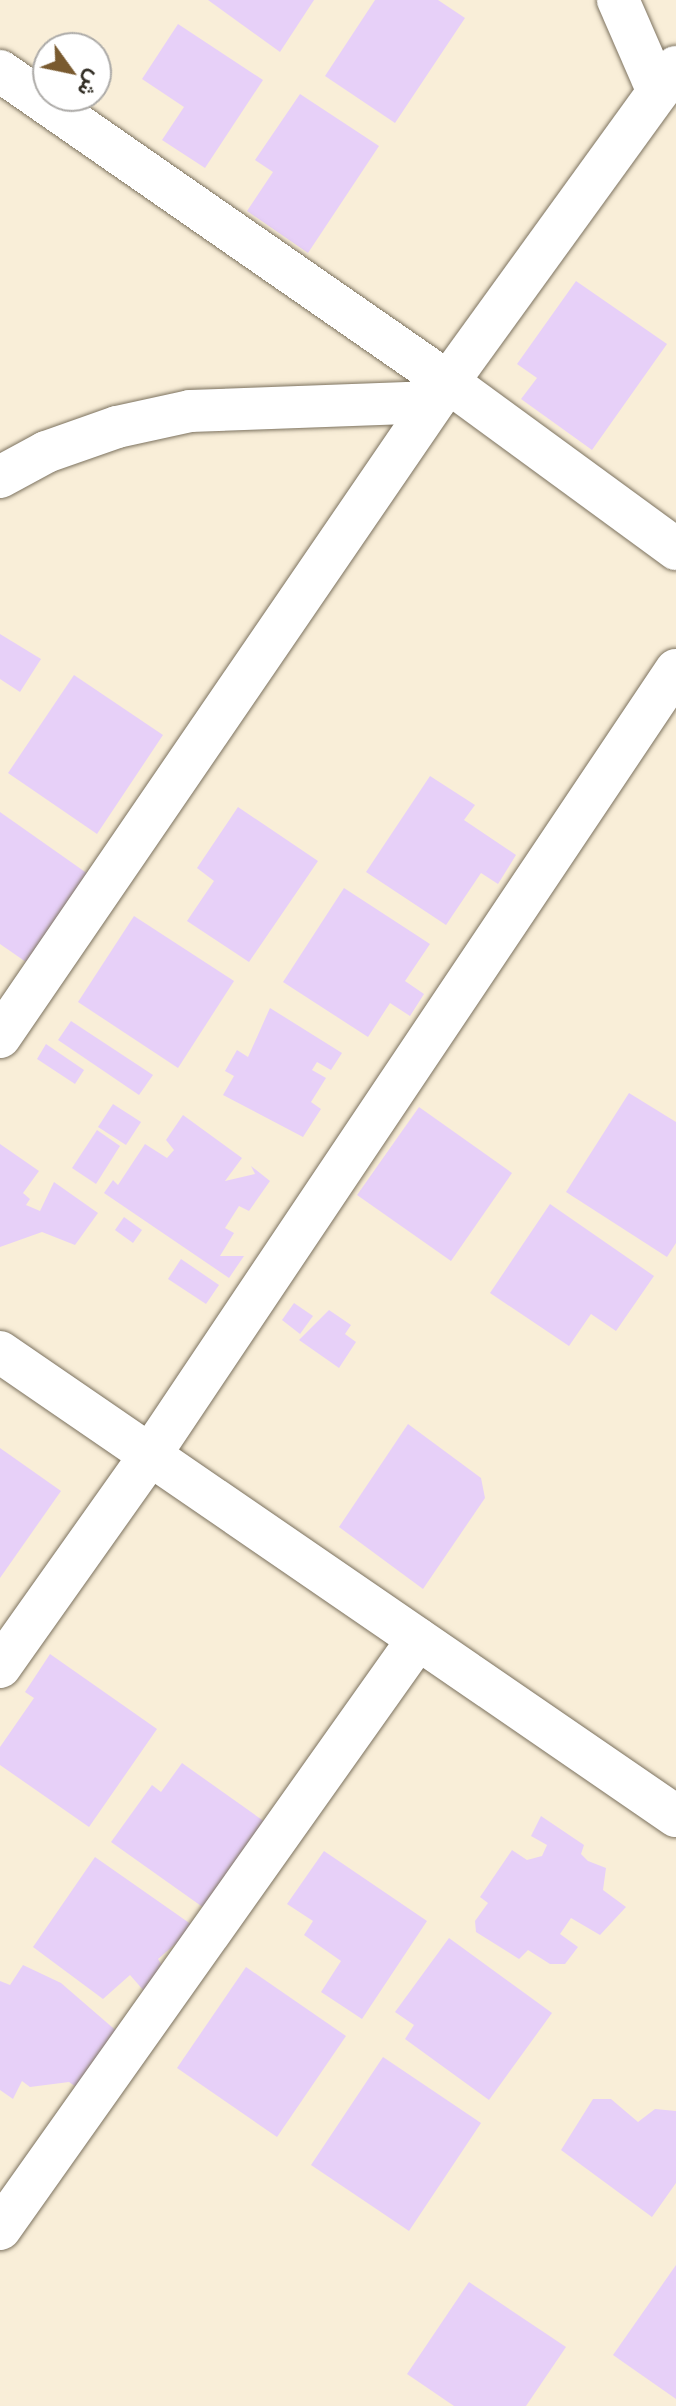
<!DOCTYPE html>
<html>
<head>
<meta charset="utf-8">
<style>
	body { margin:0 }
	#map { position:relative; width:676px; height:2406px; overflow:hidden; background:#f9eed8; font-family:"PT Serif",Vazirmatn,serif }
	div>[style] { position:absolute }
	.building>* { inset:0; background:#e7d0f8 }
	.roads { filter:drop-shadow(0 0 2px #7c725f) drop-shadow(0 0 2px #7c725f) }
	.minor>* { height:42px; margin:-21px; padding:0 21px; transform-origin:21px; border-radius:21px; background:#fff }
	span { translate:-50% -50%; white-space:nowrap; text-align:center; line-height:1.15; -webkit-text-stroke:6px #fff; paint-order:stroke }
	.north { position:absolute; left:32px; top:32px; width:80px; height:80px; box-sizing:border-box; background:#fff; border:2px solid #adaba8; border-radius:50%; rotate:123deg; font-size:22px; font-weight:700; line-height:32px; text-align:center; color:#322e25 }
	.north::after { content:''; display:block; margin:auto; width:28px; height:36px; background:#795a2f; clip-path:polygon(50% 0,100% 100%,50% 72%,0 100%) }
</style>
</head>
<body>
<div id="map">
	<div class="building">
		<i style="clip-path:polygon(208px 0,314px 0,280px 52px)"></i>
		<i style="clip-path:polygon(375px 0,438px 0,465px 18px,395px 123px,325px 76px)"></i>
		<i style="clip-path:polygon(178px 24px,263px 80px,205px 168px,162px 140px,184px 107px,142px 79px)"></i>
		<i style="clip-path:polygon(300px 94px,379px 146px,308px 253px,247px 211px,273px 172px,255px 160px)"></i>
		<i style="clip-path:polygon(576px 281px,667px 344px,592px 450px,521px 399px,537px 378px,517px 364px)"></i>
		<i style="clip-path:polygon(0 634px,41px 659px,20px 692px,0 679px)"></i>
		<i style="clip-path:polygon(74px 675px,163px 735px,97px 834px,8px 773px)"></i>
		<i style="clip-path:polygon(430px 776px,475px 805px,464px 820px,516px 855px,498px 884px,481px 873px,446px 925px,366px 872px)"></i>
		<i style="clip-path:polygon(238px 807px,318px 861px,249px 962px,187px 921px,214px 881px,197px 868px)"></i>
		<i style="clip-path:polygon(0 812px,88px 874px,26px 962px,0 944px)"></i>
		<i style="clip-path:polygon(344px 888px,430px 944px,405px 981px,424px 994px,410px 1016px,390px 1003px,368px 1037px,283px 982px)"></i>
		<i style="clip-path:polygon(134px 916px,234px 981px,178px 1068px,78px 1002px)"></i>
		<i style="clip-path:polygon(270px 1008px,342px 1053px,331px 1070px,317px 1062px,312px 1070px,326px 1078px,311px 1102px,321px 1109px,303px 1137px,223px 1095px,234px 1076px,225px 1071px,237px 1050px,248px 1057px)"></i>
		<i style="clip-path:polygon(71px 1021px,153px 1075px,139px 1095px,58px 1040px)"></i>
		<i style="clip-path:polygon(46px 1044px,84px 1070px,75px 1084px,37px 1059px)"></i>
		<i style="clip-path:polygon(629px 1093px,676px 1122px,676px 1243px,667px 1257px,566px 1192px)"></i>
		<i style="clip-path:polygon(113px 1104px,141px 1122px,126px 1145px,98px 1127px)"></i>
		<i style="clip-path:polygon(419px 1107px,512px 1173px,451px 1261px,357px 1195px)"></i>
		<i style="clip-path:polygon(183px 1115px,242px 1158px,225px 1181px,255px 1174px,251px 1166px,270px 1181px,249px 1211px,239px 1206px,225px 1228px,234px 1233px,220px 1256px,244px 1256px,229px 1278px,104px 1193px,113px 1180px,118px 1185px,145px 1144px,167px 1158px,174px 1150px,166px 1140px)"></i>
		<i style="clip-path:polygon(97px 1130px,120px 1146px,96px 1184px,72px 1168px)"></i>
		<i style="clip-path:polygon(0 1144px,39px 1171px,23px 1193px,30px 1199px,26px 1205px,40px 1211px,54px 1182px,98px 1213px,75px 1245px,42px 1232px,0 1247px)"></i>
		<i style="clip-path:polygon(550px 1204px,654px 1276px,616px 1331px,591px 1314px,569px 1346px,490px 1293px)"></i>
		<i style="clip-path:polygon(124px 1217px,142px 1230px,133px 1243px,115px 1230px)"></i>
		<i style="clip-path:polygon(181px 1259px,219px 1285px,206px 1304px,168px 1279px)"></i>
		<i style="clip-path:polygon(294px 1303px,313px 1316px,300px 1334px,282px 1320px)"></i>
		<i style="clip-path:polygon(329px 1310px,351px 1325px,345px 1334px,356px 1342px,339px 1368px,299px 1340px)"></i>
		<i style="clip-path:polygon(408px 1424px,481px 1478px,485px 1498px,423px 1589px,339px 1527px)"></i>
		<i style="clip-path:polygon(0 1448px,61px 1491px,0 1578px)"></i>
		<i style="clip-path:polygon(50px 1654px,157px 1729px,89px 1827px,0 1765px,0 1747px,34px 1698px,25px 1692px)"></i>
		<i style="clip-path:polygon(182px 1763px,265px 1822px,204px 1908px,111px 1842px,152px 1785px,161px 1792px)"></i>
		<i style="clip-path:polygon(541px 1816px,584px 1845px,581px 1854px,588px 1861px,606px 1868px,603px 1890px,626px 1907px,600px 1935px,571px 1918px,560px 1934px,578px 1947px,565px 1964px,550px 1964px,528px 1950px,519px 1959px,476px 1932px,475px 1921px,488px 1903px,480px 1897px,512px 1850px,527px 1860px,542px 1856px,547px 1845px,531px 1836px)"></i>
		<i style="clip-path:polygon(324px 1851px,427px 1921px,362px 2019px,321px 1992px,341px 1961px,304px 1935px,313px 1921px,287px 1904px)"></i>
		<i style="clip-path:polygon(95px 1857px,195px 1927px,158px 1959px,167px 1974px,144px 1991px,130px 1975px,103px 1999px,33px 1947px)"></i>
		<i style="clip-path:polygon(449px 1938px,552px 2013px,489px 2100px,405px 2039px,414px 2025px,395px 2012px)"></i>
		<i style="clip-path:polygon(23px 1965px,61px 1983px,120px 2034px,87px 2094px,69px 2082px,30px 2087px,22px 2081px,13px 2099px,0 2090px,0 1981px,10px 1985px)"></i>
		<i style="clip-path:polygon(246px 1967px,346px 2036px,277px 2137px,177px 2068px)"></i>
		<i style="clip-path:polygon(383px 2057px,481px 2123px,409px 2231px,311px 2165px)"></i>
		<i style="clip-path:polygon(593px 2099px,611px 2099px,638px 2122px,655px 2109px,676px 2111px,676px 2183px,652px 2217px,561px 2150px)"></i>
		<i style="clip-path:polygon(676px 2265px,676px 2399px,613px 2355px)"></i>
		<i style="clip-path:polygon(469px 2282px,566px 2347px,526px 2406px,454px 2406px,407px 2374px)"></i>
	</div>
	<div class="roads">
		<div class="minor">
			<i style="left:618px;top:0;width:100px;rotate:66.5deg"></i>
			<i style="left:0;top:71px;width:545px;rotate:34.77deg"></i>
			<i style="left:448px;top:382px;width:283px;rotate:36.2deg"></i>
			<i style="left:0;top:477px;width:52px;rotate:-28.5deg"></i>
			<i style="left:46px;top:452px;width:75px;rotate:-19.4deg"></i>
			<i style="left:117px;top:427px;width:75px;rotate:-12.4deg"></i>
			<i style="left:190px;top:411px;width:244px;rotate:-2.1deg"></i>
			<i style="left:0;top:1037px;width:794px;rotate:-55.63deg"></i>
			<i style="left:448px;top:382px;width:389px;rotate:-54.1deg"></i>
			<i style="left:0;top:1352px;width:820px;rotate:34.47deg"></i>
			<i style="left:0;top:1667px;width:260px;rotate:-54.7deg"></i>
			<i style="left:150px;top:1455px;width:945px;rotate:-56.18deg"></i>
			<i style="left:0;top:2229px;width:723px;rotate:-54.68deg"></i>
		</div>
	</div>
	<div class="north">ش</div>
</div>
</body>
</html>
